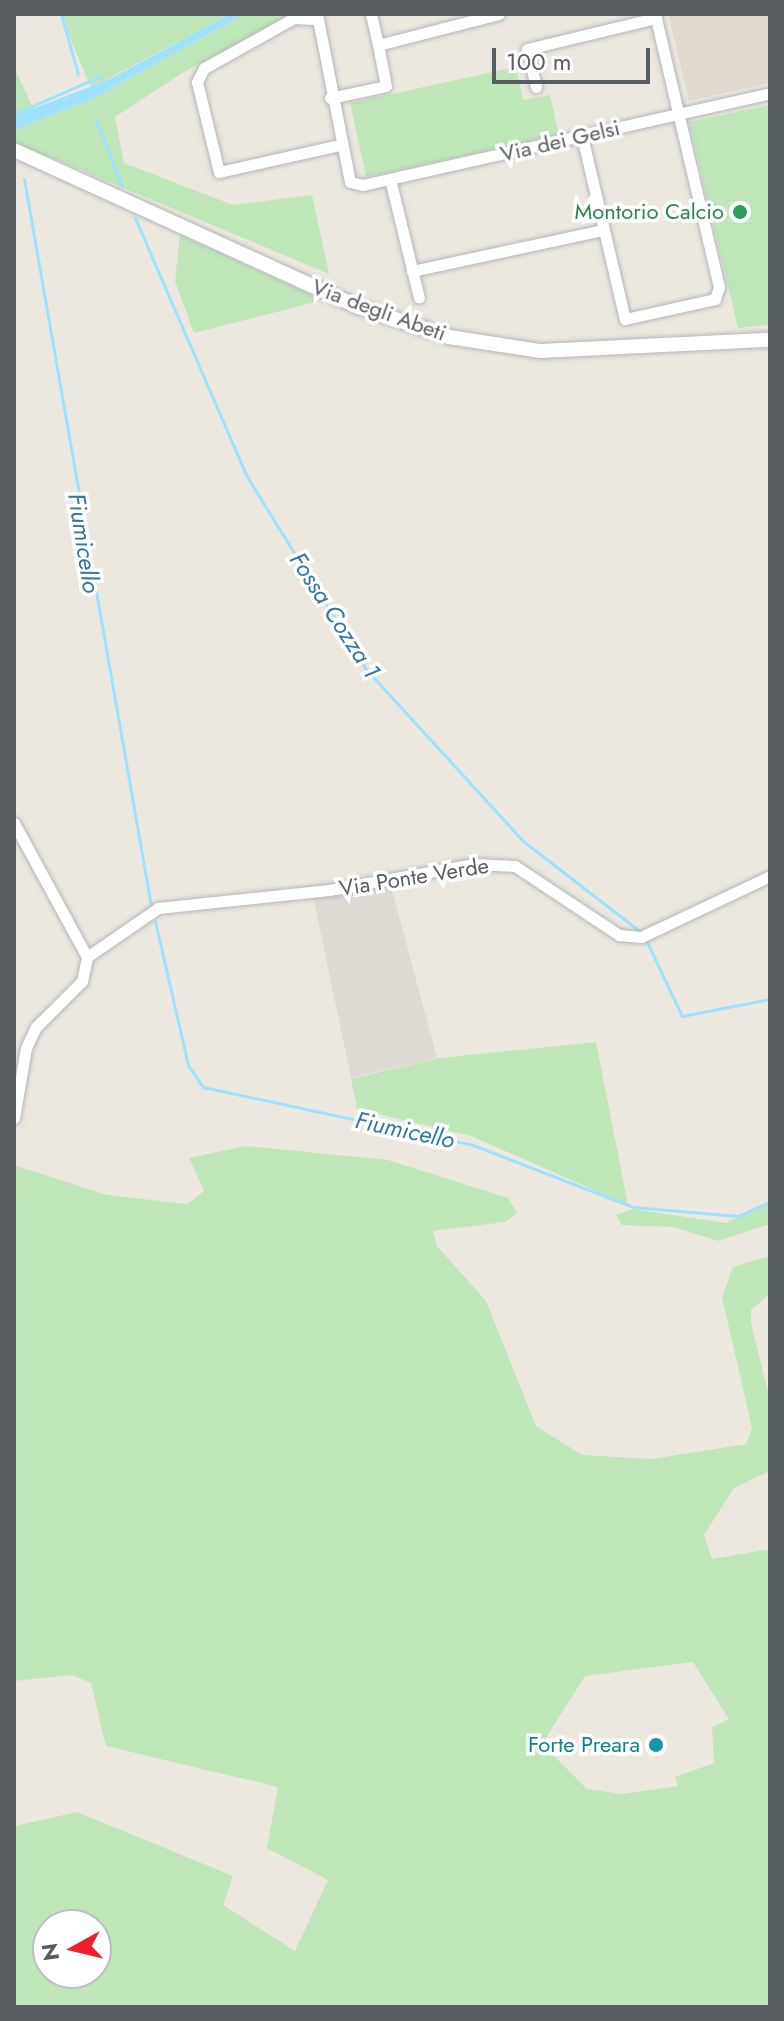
<!DOCTYPE html>
<html>
<head>
<meta charset="utf-8">
<style>
	body { margin:0 }
	#map { position:relative; width:784px; height:2021px; overflow:hidden; background:#ede8df; font-family:Jost,sans-serif }
	div>[style] { position:absolute }
	.industrial>* { inset:0; background:#dddad4 }
	.education>* { inset:0; background:#dfd9d0 }
	.green>* { inset:0; background:#bfe6b9 }
	.water>* { inset:0; background:#9de1ff }
	.stream>* { height:3px; margin:-1.5px; padding:0 1.5px; transform-origin:1.5px; border-radius:1.5px; background:#9de1ff }
	.roads { filter:drop-shadow(0 0 2px #b2b7bb) drop-shadow(0 0 2px #b2b7bb) }
	.minor>* { height:11px; margin:-5.5px; padding:0 5.5px; transform-origin:5.5px; border-radius:5.5px; background:#fff }
	.tertiary>* { height:14px; margin:-7px; padding:0 7px; transform-origin:7px; border-radius:7px; background:#fff }
	.dots>* { width:22px; height:22px; translate:-50% -50%; box-sizing:border-box; border:4px solid #fff; border-radius:50% }
	span { translate:-50% -50%; white-space:nowrap; text-align:center; line-height:1.15; -webkit-text-stroke:7px #fff; paint-order:stroke }
	.street-label { font-size:22px; color:#585d61 }
	.leisure-label { font-size:22px; color:#27864d }
	.right { translate:-100% -50%; text-align:right }
	.culture-label { font-size:22px; color:#0d838f }
	.water-label { font-size:24px; color:#3177a3; font-style:italic }
	.frame { position:absolute; inset:0; border:16px solid #585d61; pointer-events:none }
	.north { position:absolute; left:32px; top:1909px; width:80px; height:80px; box-sizing:border-box; background:#fff; border:2px solid #bcbec0; border-radius:50%; rotate:262deg; font-size:22px; font-weight:700; line-height:32px; text-align:center; color:#585d61 }
	.north::after { content:''; display:block; margin:auto; width:28px; height:36px; background:#f21f2a; clip-path:polygon(50% 0,100% 100%,50% 72%,0 100%) }
	.scale { position:absolute; left:492px; top:48px; width:158px; height:36px; box-sizing:border-box; border:4px solid #585d61; border-top:0; padding-left:10px; font-size:24px; line-height:28px; white-space:nowrap; color:#585d61; -webkit-text-stroke:6px #fff; paint-order:stroke }
</style>
</head>
<body>
<div id="map">
	<div class="industrial">
		<i style="clip-path:polygon(391px 886px,437px 1058px,351px 1078px,313px 896px)"></i>
	</div>
	<div class="education">
		<i style="clip-path:polygon(668px 14px,770px 14px,770px 83px,689px 101px)"></i>
	</div>
	<div class="green">
		<i style="clip-path:polygon(60px 14px,230px 14px,91px 88px)"></i>
		<i style="clip-path:polygon(244px 14px,302px 14px,187px 70px,115px 117px,124px 163px,233px 205px,312px 195px,329px 274px,14px 142px,14px 130px,94px 98px)"></i>
		<i style="clip-path:polygon(14px 67px,34px 110px,14px 116px)"></i>
		<i style="clip-path:polygon(516px 67px,523px 100px,550px 95px,559px 135px,366px 177px,350px 103px)"></i>
		<i style="clip-path:polygon(770px 105px,770px 325px,738px 328px,689px 122px)"></i>
		<i style="clip-path:polygon(180px 235px,323px 300px,194px 333px,175px 281px)"></i>
		<i style="clip-path:polygon(596px 1042px,628px 1205px,471px 1136px,357px 1109px,351px 1079px,439px 1058px)"></i>
		<i style="clip-path:polygon(evenodd,246px 1146px,388px 1160px,508px 1198px,517px 1213px,505px 1222px,433px 1231px,437px 1246px,486px 1301px,536px 1426px,582px 1455px,652px 1459px,746px 1444px,752px 1428px,722px 1297px,733px 1267px,770px 1256px,770px 1294px,751px 1310px,751px 1323px,770px 1400px,770px 1471px,734px 1488px,704px 1535px,712px 1559px,770px 1549px,770px 2007px,14px 2007px,14px 1826px,77px 1812px,233px 1876px,223px 1905px,295px 1951px,328px 1880px,267px 1848px,278px 1787px,106px 1746px,91px 1683px,72px 1675px,14px 1681px,14px 1165px,107px 1195px,187px 1204px,204px 1191px,189px 1158px,246px 1146px,693px 1662px,729px 1719px,712px 1727px,714px 1763px,675px 1777px,678px 1786px,622px 1794px,587px 1789px,542px 1744px,585px 1676px,693px 1662px,246px 1146px,48px 1925px,96px 1925px,96px 1973px,48px 1973px,48px 1925px)"></i>
		<i style="clip-path:polygon(770px 1201px,770px 1224px,718px 1241px,674px 1227px,622px 1225px,616px 1215px,633px 1209px,726px 1223px)"></i>
	</div>
	<div class="water">
		<i style="clip-path:polygon(230px 14px,244px 14px,94px 98px,14px 130px,14px 116px,110px 79px)"></i>
	</div>
	<div class="stream">
		<i style="left:61px;top:14px;width:62px;rotate:74.2deg"></i>
		<i style="left:14px;top:114px;width:95px;rotate:-23.6deg"></i>
		<i style="left:95px;top:117px;width:74px;rotate:68.6deg"></i>
		<i style="left:24px;top:179px;width:738px;rotate:80.09deg"></i>
		<i style="left:135px;top:218px;width:280px;rotate:66.6deg"></i>
		<i style="left:246px;top:475px;width:227px;rotate:58.3deg"></i>
		<i style="left:365px;top:668px;width:234px;rotate:47.6deg"></i>
		<i style="left:523px;top:841px;width:150px;rotate:37.7deg"></i>
		<i style="left:155px;top:921px;width:148px;rotate:77.1deg"></i>
		<i style="left:188px;top:1065px;width:27px;rotate:56deg"></i>
		<i style="left:203px;top:1087px;width:276px;rotate:12.1deg"></i>
		<i style="left:473px;top:1145px;width:172px;rotate:21.2deg"></i>
		<i style="left:633px;top:1207px;width:105px;rotate:4.9deg"></i>
		<i style="left:738px;top:1216px;width:35px;rotate:-24deg"></i>
		<i style="left:646px;top:940px;width:84px;rotate:64.7deg"></i>
		<i style="left:682px;top:1016px;width:90px;rotate:-10.9deg"></i>
	</div>
	<div class="roads">
		<div class="minor">
			<i style="left:317px;top:14px;width:171px;rotate:78.9deg"></i>
			<i style="left:350px;top:182px;width:13px;rotate:13deg"></i>
			<i style="left:363px;top:185px;width:417px;rotate:-12.7deg"></i>
			<i style="left:371px;top:14px;width:32px;rotate:77deg"></i>
			<i style="left:378px;top:45px;width:125px;rotate:-14.4deg"></i>
			<i style="left:314px;top:19px;width:20px;rotate:-177deg"></i>
			<i style="left:294px;top:18px;width:103px;rotate:150.9deg"></i>
			<i style="left:204px;top:68px;width:16px;rotate:117deg"></i>
			<i style="left:197px;top:82px;width:93px;rotate:76.3deg"></i>
			<i style="left:219px;top:172px;width:124px;rotate:-12.6deg"></i>
			<i style="left:536px;top:87px;width:39px;rotate:-103deg"></i>
			<i style="left:527px;top:49px;width:133px;rotate:-13.5deg"></i>
			<i style="left:330px;top:98px;width:57px;rotate:-12.1deg"></i>
			<i style="left:386px;top:86px;width:42px;rotate:-101deg"></i>
			<i style="left:582px;top:136px;width:188px;rotate:76.8deg"></i>
			<i style="left:625px;top:319px;width:92px;rotate:-12.5deg"></i>
			<i style="left:715px;top:299px;width:13px;rotate:-72deg"></i>
			<i style="left:719px;top:287px;width:280px;rotate:-103.2deg"></i>
			<i style="left:390px;top:179px;width:122px;rotate:76.3deg"></i>
			<i style="left:412px;top:271px;width:195px;rotate:-12.1deg"></i>
			<i style="left:14px;top:823px;width:153px;rotate:61.4deg"></i>
			<i style="left:87px;top:957px;width:86px;rotate:-34.6deg"></i>
			<i style="left:158px;top:908px;width:172px;rotate:-6deg"></i>
			<i style="left:329px;top:890px;width:146px;rotate:-10.2deg"></i>
			<i style="left:473px;top:864px;width:42px;rotate:2.7deg"></i>
			<i style="left:515px;top:866px;width:125px;rotate:33.6deg"></i>
			<i style="left:619px;top:935px;width:22px;rotate:5deg"></i>
			<i style="left:641px;top:937px;width:143px;rotate:-25.3deg"></i>
			<i style="left:14px;top:1118px;width:71px;rotate:-80.3deg"></i>
			<i style="left:26px;top:1048px;width:23px;rotate:-65deg"></i>
			<i style="left:36px;top:1027px;width:65px;rotate:-45deg"></i>
			<i style="left:82px;top:981px;width:25px;rotate:-78deg"></i>
		</div>
		<div class="tertiary">
			<i style="left:14px;top:150px;width:379px;rotate:24.5deg"></i>
			<i style="left:359px;top:307px;width:95px;rotate:18.4deg"></i>
			<i style="left:449px;top:337px;width:93px;rotate:8.7deg"></i>
			<i style="left:541px;top:351px;width:229px;rotate:-2.8deg"></i>
		</div>
	</div>
	<div class="dots">
		<i style="left:740px;top:212px;background:#2e9e5b"></i>
		<i style="left:656px;top:1745px;background:#0f9aa8"></i>
	</div>
	<div class="street-label">
		<span style="left:560px;top:141px;rotate:-13deg">Via dei Gelsi</span>
		<span style="left:379px;top:310px;rotate:20deg">Via degli Abeti</span>
		<span style="left:414px;top:877px;rotate:-9deg">Via Ponte Verde</span>
	</div>
	<div class="leisure-label">
		<span class="right" style="left:724px;top:212px">Montorio Calcio</span>
	</div>
	<div class="culture-label">
		<span class="right" style="left:640px;top:1745px">Forte Preara</span>
	</div>
	<div class="water-label">
		<span style="left:84px;top:543px;rotate:81deg">Fiumicello</span>
		<span style="left:335px;top:615px;rotate:57deg">Fossa Cozza 1</span>
		<span style="left:405px;top:1130px;rotate:12deg">Fiumicello</span>
	</div>
	<div class="frame"></div>
	<div class="north">N</div>
	<div class="scale">100 m</div>
</div>
</body>
</html>
